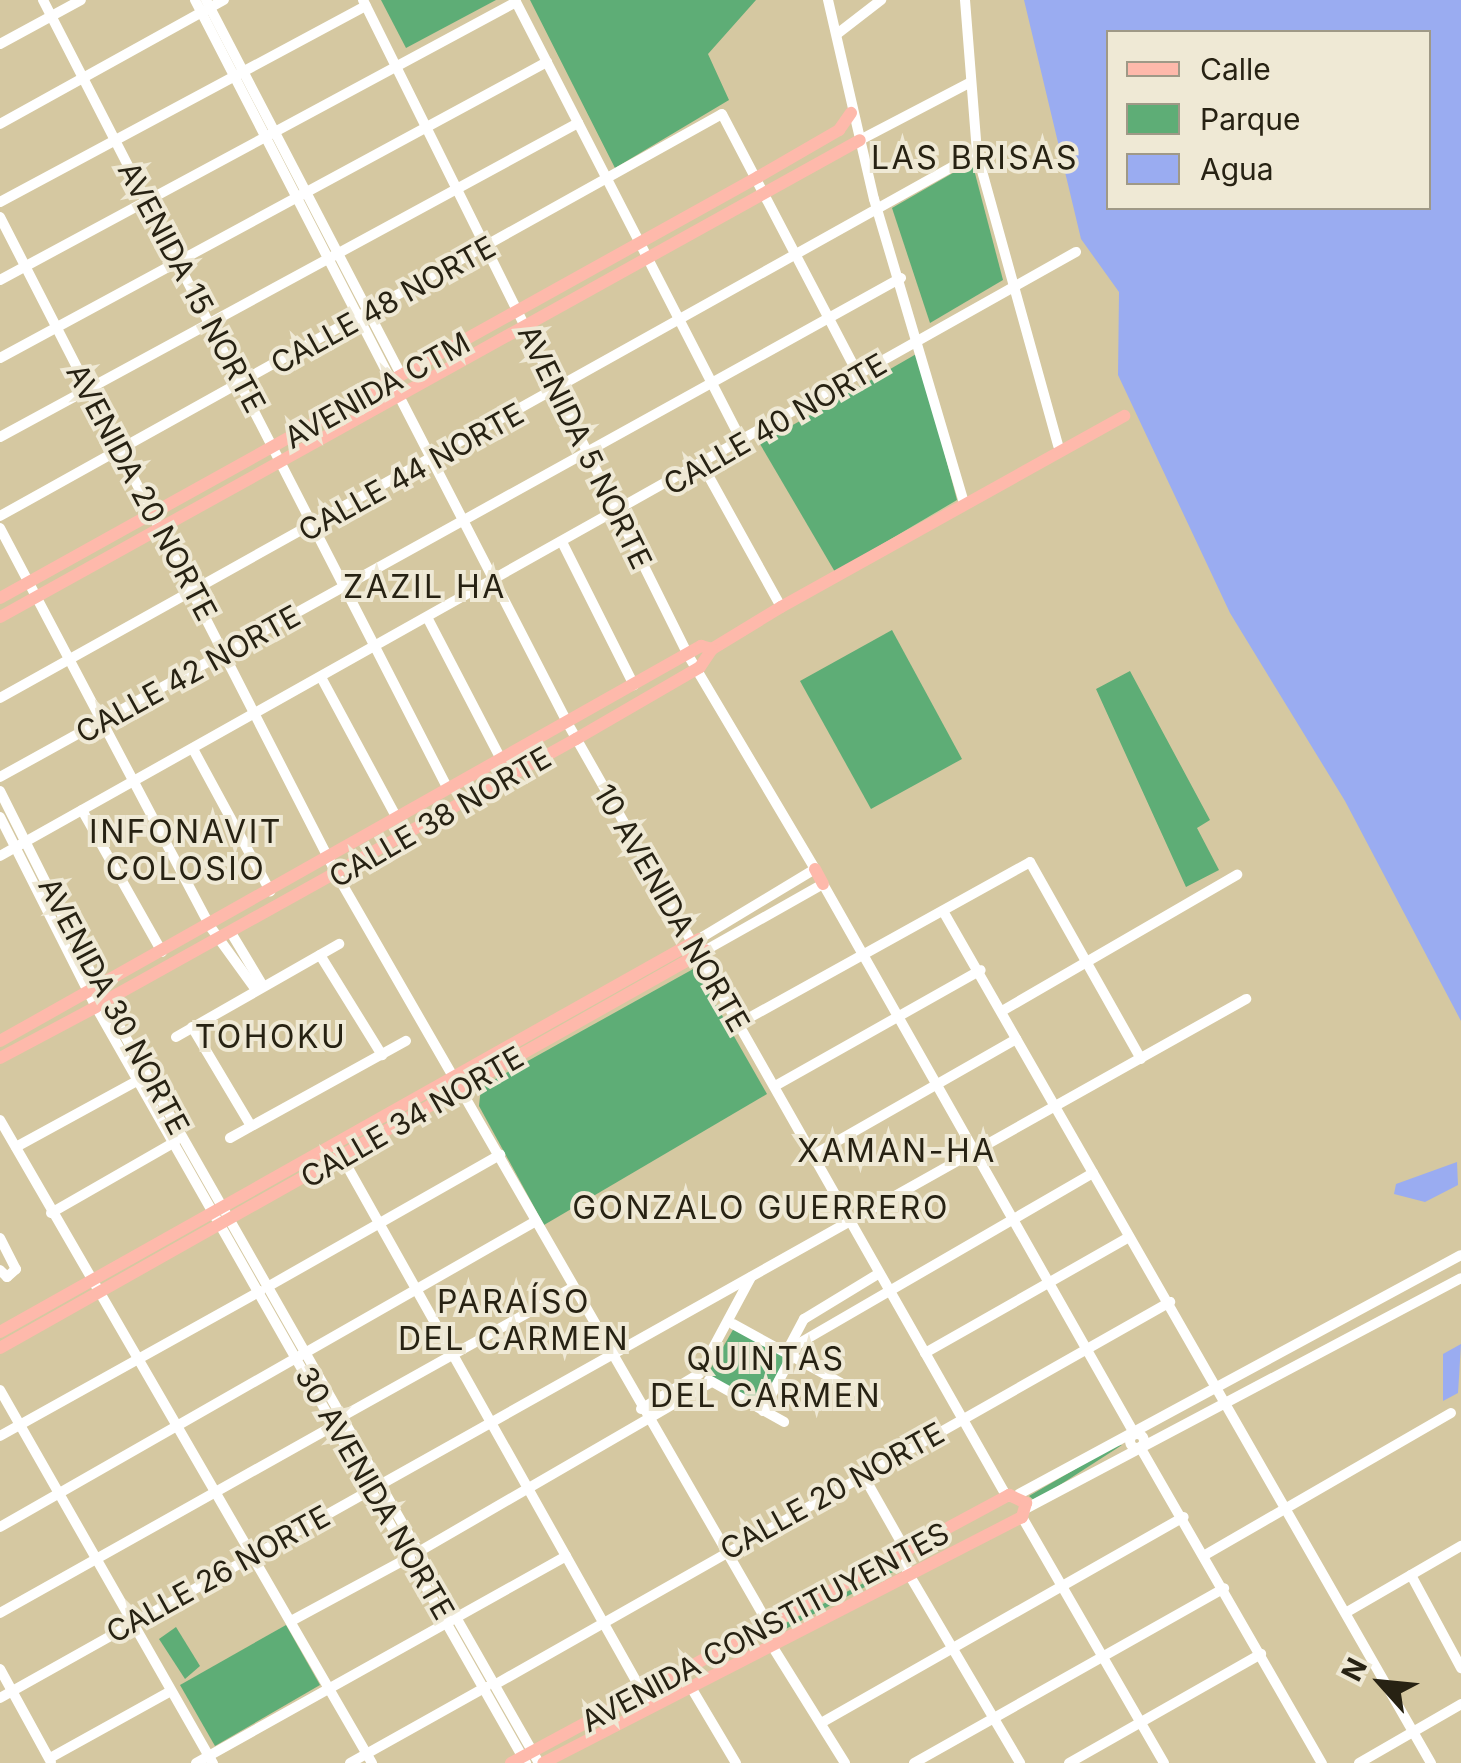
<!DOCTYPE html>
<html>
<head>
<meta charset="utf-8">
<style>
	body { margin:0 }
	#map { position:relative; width:1461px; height:1763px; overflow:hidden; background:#d5c8a1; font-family:Inter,sans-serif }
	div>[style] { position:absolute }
	.green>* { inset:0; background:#5ead76 }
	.water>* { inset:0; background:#9aacf1 }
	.minor>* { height:10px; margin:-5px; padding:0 5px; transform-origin:5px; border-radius:5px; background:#fff }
	.minor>.ring { margin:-5px; padding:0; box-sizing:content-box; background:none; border:10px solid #fff; border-radius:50% }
	.major>* { height:12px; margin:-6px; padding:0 6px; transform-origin:6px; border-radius:6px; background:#feb9ab }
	span { translate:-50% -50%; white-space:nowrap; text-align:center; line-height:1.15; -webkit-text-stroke:8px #efe9d5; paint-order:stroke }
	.street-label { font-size:30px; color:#272213 }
	.neighbourhood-label { font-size:32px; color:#272213; letter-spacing:2.5px }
	.legend { position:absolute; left:1106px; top:30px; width:325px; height:180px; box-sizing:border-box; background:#efe9d5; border:2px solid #9f9987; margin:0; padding:12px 18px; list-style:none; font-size:30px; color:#272213 }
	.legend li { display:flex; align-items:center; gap:20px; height:50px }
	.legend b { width:50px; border:2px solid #9f9987 }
	.north { position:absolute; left:1331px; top:1633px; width:100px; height:100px; -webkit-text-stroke:8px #efe9d5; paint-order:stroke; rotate:297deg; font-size:28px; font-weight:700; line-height:40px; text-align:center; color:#272213 }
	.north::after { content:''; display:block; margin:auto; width:35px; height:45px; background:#272213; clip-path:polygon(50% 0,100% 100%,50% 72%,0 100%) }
</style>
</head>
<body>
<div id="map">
	<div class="green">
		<i style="clip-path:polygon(381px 0,496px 0,406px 48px)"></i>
		<i style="clip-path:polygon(530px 0,756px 0,708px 54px,729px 100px,615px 168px)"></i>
		<i style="clip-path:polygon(972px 162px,1003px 280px,930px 323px,892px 208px)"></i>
		<i style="clip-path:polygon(918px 353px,957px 500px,835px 572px,760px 444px)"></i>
		<i style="clip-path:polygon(892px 630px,962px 759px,871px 809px,800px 681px)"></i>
		<i style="clip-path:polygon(1130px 671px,1210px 820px,1197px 828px,1219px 870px,1186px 887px,1096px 689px)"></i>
		<i style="clip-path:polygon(695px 968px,767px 1094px,544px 1225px,479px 1106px,481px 1087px)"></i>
		<i style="clip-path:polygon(734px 1328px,787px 1357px,759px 1406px,707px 1375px)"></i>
		<i style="clip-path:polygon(1122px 1445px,1035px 1501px,1029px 1496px,1115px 1446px)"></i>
		<i style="clip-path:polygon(899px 1565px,897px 1570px,778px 1633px,776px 1628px)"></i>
		<i style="clip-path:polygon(286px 1625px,320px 1685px,215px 1746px,180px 1685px)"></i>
		<i style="clip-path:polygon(176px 1627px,200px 1666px,185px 1679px,159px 1639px)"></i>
	</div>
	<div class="water">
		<i style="clip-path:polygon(evenodd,1024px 0,1461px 0,1461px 1021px,1345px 801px,1230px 613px,1118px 375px,1119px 292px,1081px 239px,1024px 0,1108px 32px,1428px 32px,1428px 208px,1108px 208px,1108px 32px)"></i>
		<i style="clip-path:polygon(1457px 1162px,1458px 1185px,1425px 1202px,1394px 1194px,1396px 1184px)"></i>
		<i style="clip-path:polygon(1461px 1344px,1458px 1393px,1443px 1401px,1443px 1354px)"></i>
	</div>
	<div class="minor">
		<i style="left:43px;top:0;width:887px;rotate:62.83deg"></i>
		<i style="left:195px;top:0;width:814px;rotate:62.74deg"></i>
		<i style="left:568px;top:724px;width:889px;rotate:60.41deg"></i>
		<i style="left:206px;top:0;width:423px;rotate:62.5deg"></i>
		<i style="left:363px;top:0;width:731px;rotate:63.61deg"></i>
		<i style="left:688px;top:655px;width:249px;rotate:59.3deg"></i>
		<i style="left:815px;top:869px;width:135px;rotate:148.9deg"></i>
		<i style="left:828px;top:0;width:204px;rotate:77deg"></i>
		<i style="left:874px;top:199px;width:316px;rotate:73.5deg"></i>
		<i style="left:965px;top:0;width:153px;rotate:85.5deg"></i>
		<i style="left:977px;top:153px;width:304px;rotate:74.5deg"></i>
		<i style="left:837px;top:34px;width:56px;rotate:-37.7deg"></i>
		<i style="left:0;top:44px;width:92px;rotate:-28.5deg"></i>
		<i style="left:0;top:124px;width:256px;rotate:-29deg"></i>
		<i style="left:860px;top:140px;width:125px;rotate:-27.6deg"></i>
		<i style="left:0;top:202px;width:415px;rotate:-28.2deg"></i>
		<i style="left:0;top:217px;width:739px;rotate:62.88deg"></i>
		<i style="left:337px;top:875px;width:882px;rotate:60.06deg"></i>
		<i style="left:0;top:280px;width:586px;rotate:-28.31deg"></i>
		<i style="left:516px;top:2px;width:496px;rotate:62.8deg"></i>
		<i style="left:0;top:358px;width:622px;rotate:-28.42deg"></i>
		<i style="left:0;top:437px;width:658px;rotate:-28.51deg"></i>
		<i style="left:703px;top:466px;width:161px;rotate:61deg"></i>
		<i style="left:0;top:516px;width:826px;rotate:-29.11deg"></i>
		<i style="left:722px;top:114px;width:293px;rotate:62.4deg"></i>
		<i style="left:0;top:528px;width:449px;rotate:62.2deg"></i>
		<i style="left:209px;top:925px;width:80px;rotate:54.1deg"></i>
		<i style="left:563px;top:544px;width:158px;rotate:63.3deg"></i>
		<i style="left:428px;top:619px;width:158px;rotate:62.5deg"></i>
		<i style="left:322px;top:679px;width:158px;rotate:61.7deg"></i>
		<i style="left:0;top:698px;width:1119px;rotate:-29.15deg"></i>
		<i style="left:193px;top:749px;width:162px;rotate:61.5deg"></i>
		<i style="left:0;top:777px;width:1030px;rotate:-28.98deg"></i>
		<i style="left:0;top:791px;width:235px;rotate:63.4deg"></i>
		<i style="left:105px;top:1001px;width:877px;rotate:60.34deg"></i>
		<i style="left:82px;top:810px;width:163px;rotate:60.6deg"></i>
		<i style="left:0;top:817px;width:213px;rotate:63.2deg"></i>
		<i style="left:96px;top:1007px;width:870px;rotate:60.37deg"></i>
		<i style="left:0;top:856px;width:1234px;rotate:-29.31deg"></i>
		<i style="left:943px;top:911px;width:982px;rotate:60.2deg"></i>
		<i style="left:233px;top:936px;width:58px;rotate:59deg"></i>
		<i style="left:706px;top:950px;width:134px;rotate:-29.4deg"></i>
		<i style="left:823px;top:884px;width:631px;rotate:60.47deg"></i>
		<i style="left:320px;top:955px;width:118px;rotate:58.2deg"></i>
		<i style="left:1002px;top:1011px;width:272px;rotate:-30.1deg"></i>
		<i style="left:738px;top:1024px;width:334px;rotate:-29deg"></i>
		<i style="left:1030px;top:862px;width:226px;rotate:60.6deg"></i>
		<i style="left:192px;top:1027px;width:115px;rotate:59.2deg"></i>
		<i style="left:176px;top:1037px;width:188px;rotate:-29.7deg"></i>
		<i style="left:775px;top:1086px;width:236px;rotate:-29.4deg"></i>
		<i style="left:0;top:1120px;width:743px;rotate:59.95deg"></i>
		<i style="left:230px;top:1138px;width:201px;rotate:-28.9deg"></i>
		<i style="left:16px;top:1147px;width:140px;rotate:-28.6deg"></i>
		<i style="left:338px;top:1150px;width:635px;rotate:60.69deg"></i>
		<i style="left:813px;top:1155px;width:234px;rotate:-29.7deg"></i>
		<i style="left:51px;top:1213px;width:143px;rotate:-29.8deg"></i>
		<i style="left:0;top:1238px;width:35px;rotate:63deg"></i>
		<i style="left:16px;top:1269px;width:12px;rotate:138deg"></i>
		<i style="left:7px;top:1277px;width:10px;rotate:-135deg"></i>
		<i style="left:269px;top:1286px;width:266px;rotate:-29.6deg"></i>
		<i style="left:733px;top:1324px;width:166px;rotate:28.7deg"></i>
		<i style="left:789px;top:1347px;width:32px;rotate:-62deg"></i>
		<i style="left:804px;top:1319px;width:87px;rotate:-31.3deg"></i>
		<i style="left:925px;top:1353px;width:235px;rotate:-29.6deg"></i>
		<i style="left:709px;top:1380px;width:86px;rotate:29.2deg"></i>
		<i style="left:0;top:1390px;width:430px;rotate:60.3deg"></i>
		<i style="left:641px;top:1409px;width:68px;rotate:-31.1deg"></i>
		<i style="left:699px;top:1374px;width:110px;rotate:-61.8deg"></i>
		<i style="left:763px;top:1411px;width:76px;rotate:-62.4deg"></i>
		<i style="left:798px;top:1344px;width:341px;rotate:-30.1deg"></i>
		<i style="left:343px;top:1416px;width:262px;rotate:-29.2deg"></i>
		<i class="ring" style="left:1130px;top:1434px;width:4px;height:4px"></i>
		<i style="left:0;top:1436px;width:298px;rotate:-29.1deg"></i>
		<i style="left:1140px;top:1447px;width:365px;rotate:60.1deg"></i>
		<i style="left:863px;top:1475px;width:85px;rotate:60.4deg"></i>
		<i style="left:905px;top:1549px;width:22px;rotate:85deg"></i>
		<i style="left:907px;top:1571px;width:223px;rotate:59.5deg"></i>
		<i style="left:1019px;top:1494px;width:502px;rotate:-28.4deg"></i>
		<i style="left:1027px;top:1508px;width:491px;rotate:-27.9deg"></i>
		<i style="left:1022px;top:1517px;width:284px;rotate:60deg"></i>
		<i style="left:0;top:1527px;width:617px;rotate:-29.72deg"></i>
		<i style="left:420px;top:1551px;width:337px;rotate:-30.1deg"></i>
		<i style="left:1205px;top:1555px;width:284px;rotate:-30deg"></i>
		<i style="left:1411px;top:1575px;width:106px;rotate:61.7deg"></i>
		<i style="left:1347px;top:1612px;width:132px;rotate:-30.1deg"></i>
		<i style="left:0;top:1613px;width:384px;rotate:-29.3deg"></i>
		<i style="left:293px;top:1620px;width:133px;rotate:-28.3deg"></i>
		<i style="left:769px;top:1641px;width:144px;rotate:58.1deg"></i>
		<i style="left:0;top:1669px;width:106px;rotate:61.3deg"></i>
		<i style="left:496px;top:1684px;width:775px;rotate:-29.54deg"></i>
		<i style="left:689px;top:1684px;width:92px;rotate:59.3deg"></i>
		<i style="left:0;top:1698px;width:1429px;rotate:-29.29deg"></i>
		<i style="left:821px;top:1723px;width:417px;rotate:-29.6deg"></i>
		<i style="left:50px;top:1758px;width:138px;rotate:-29deg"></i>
		<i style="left:196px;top:1763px;width:424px;rotate:-29.2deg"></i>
		<i style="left:350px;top:1763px;width:156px;rotate:-29.2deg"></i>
		<i style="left:914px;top:1763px;width:356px;rotate:-29.4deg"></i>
		<i style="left:1069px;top:1763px;width:221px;rotate:-29.6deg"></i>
		<i style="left:1359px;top:1763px;width:118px;rotate:-30deg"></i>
	</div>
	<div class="major">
		<i style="left:0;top:598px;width:867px;rotate:-29.05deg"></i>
		<i style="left:758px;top:177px;width:94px;rotate:-30.1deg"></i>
		<i style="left:839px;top:130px;width:21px;rotate:-55deg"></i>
		<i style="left:0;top:617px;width:983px;rotate:-29.01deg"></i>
		<i style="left:815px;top:869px;width:17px;rotate:62deg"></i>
		<i style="left:105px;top:1001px;width:539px;rotate:-29.09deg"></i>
		<i style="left:576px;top:739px;width:143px;rotate:-30.1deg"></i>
		<i style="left:700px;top:667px;width:22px;rotate:-56deg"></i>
		<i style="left:712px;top:649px;width:81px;rotate:-31.3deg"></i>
		<i style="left:781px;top:607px;width:393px;rotate:-29.1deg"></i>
		<i style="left:0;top:1041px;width:805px;rotate:-29.4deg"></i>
		<i style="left:701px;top:646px;width:11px;rotate:15deg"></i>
		<i style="left:0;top:1058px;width:109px;rotate:-28deg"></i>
		<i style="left:0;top:1332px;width:802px;rotate:-29.35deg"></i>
		<i style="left:0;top:1348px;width:810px;rotate:-29.41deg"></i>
		<i style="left:511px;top:1763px;width:566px;rotate:-28.29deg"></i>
		<i style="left:1009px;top:1495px;width:19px;rotate:25deg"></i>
		<i style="left:1026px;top:1503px;width:15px;rotate:106deg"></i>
		<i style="left:1022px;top:1517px;width:538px;rotate:152.82deg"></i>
	</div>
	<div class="street-label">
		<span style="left:192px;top:287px;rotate:62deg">AVENIDA 15 NORTE</span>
		<span style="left:383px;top:305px;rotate:-29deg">CALLE 48 NORTE</span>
		<span style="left:377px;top:390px;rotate:-29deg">AVENIDA CTM</span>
		<span style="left:775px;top:424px;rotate:-30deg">CALLE 40 NORTE</span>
		<span style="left:585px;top:447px;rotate:64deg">AVENIDA 5 NORTE</span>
		<span style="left:411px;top:472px;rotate:-29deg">CALLE 44 NORTE</span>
		<span style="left:142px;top:492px;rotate:62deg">AVENIDA 20 NORTE</span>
		<span style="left:188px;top:674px;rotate:-29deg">CALLE 42 NORTE</span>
		<span style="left:440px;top:817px;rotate:-30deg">CALLE 38 NORTE</span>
		<span style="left:672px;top:908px;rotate:60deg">10 AVENIDA NORTE</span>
		<span style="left:114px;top:1006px;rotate:62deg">AVENIDA 30 NORTE</span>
		<span style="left:412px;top:1117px;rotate:-30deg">CALLE 34 NORTE</span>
		<span style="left:832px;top:1491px;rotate:-29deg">CALLE 20 NORTE</span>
		<span style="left:375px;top:1493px;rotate:60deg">30 AVENIDA NORTE</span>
		<span style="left:218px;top:1574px;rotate:-29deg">CALLE 26 NORTE</span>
		<span style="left:765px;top:1627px;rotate:-28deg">AVENIDA CONSTITUYENTES</span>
	</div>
	<div class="neighbourhood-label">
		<span style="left:975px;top:158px">LAS BRISAS</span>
		<span style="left:425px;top:587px">ZAZIL HA</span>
		<span style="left:186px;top:851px">INFONAVIT<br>COLOSIO</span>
		<span style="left:271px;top:1037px">TOHOKU</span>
		<span style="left:897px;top:1151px">XAMAN-HA</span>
		<span style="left:761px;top:1208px">GONZALO GUERRERO</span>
		<span style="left:514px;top:1321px">PARAÍSO<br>DEL CARMEN</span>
		<span style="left:766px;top:1378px">QUINTAS<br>DEL CARMEN</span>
	</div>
	<ul class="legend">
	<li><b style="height:12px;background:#feb9ab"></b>Calle</li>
	<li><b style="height:28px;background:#5ead76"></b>Parque</li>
	<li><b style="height:28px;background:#9aacf1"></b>Agua</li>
	</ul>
	<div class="north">N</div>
</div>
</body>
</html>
